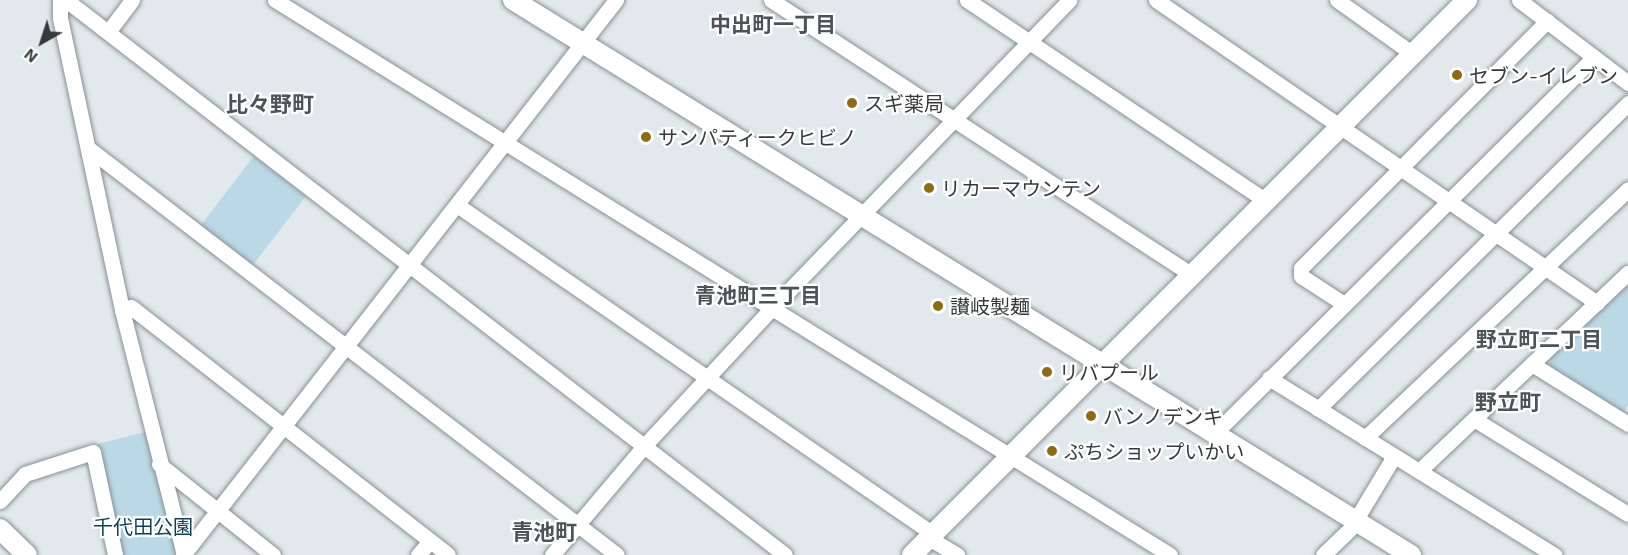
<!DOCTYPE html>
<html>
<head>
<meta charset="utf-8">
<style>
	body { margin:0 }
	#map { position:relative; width:1628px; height:555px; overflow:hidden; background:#e1e9ed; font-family:"Exo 2","Noto Sans JP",sans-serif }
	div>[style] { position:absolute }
	.green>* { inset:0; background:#bad8e5 }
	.roads { filter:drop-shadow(0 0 2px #899094) drop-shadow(0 0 2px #899094) }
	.minor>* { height:15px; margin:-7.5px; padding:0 7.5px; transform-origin:7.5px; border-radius:7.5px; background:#fff }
	.tertiary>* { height:20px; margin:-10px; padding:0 10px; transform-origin:10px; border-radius:10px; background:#fff }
	.dots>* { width:16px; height:16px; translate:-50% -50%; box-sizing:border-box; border:3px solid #fff; border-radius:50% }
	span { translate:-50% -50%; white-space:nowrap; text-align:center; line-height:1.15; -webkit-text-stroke:4.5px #fff; paint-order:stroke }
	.poi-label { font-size:20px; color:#373a3b }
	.left { translate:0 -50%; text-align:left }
	.park-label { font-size:20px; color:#0b3f51 }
	.neighbourhood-label { font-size:21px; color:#4d5457; font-weight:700 }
	.quarter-label { font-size:22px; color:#4d5457; font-weight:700 }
	.north { position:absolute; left:12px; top:12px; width:60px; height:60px; -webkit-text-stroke:4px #fff; paint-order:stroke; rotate:219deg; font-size:16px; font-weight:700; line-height:24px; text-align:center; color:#373a3b }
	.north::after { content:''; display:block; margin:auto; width:21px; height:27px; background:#373a3b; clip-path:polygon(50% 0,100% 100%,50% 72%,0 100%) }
</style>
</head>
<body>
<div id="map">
	<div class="green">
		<i style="clip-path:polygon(254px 156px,306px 196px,253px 265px,201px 225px)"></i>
		<i style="clip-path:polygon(1628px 284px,1628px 405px,1623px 413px,1550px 367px,1550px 357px)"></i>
		<i style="clip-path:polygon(145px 432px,175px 546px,174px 555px,121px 555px,98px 444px)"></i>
	</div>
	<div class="roads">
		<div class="minor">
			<i style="left:60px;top:0;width:18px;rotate:90deg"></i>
			<i style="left:60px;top:18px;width:299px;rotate:78deg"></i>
			<i style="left:122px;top:310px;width:253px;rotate:75.8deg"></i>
			<i style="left:66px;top:0;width:908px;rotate:37.66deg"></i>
			<i style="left:275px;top:0;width:1053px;rotate:31.8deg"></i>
			<i style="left:771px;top:0;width:503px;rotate:33.15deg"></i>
			<i style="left:967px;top:0;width:360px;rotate:33.9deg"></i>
			<i style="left:1156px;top:0;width:535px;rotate:34.49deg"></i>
			<i style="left:1337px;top:0;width:93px;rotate:35.4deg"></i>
			<i style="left:1519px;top:0;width:137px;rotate:37.3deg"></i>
			<i style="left:108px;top:32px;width:40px;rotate:-53deg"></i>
			<i style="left:88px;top:148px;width:667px;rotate:37.57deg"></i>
			<i style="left:457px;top:205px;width:579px;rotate:34.65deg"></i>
			<i style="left:1344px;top:304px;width:51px;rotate:-146.9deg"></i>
			<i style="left:1301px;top:276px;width:8px;rotate:-90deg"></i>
			<i style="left:1301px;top:268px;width:349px;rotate:-45.1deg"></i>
			<i style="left:122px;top:310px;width:9px;rotate:-18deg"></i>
			<i style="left:131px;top:307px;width:402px;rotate:38deg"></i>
			<i style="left:1532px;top:364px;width:113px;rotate:32deg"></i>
			<i style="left:1269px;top:378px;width:336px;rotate:31.8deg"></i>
			<i style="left:1318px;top:409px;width:436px;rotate:-44.6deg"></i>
			<i style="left:1474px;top:419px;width:181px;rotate:31.7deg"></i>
			<i style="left:1214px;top:434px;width:535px;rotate:-44.77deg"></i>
			<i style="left:1365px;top:438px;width:362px;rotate:-43.4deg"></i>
			<i style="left:159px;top:464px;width:146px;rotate:38.6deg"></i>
			<i style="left:1419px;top:471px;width:288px;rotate:-43.5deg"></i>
			<i style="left:0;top:501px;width:37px;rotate:-47deg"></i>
			<i style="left:25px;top:474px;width:71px;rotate:-17.9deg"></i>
			<i style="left:93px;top:452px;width:105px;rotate:77.9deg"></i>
			<i style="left:1355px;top:521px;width:76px;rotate:-59deg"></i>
			<i style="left:929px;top:538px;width:33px;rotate:31deg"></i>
			<i style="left:183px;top:555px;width:704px;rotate:-52.04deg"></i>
			<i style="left:418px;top:555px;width:18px;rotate:-49deg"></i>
			<i style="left:552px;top:555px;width:143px;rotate:-49.8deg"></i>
			<i style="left:644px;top:446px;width:188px;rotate:-47.2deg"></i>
			<i style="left:772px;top:308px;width:428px;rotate:-46deg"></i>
			<i style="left:1323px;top:555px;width:47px;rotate:-44.1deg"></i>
		</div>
		<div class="tertiary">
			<i style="left:513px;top:0;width:1056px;rotate:31.72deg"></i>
			<i style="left:0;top:529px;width:37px;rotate:44deg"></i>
			<i style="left:912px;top:555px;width:785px;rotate:-45deg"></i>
		</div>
	</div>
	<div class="dots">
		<i style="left:1457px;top:75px;background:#8d6d10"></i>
		<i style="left:852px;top:103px;background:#8d6d10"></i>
		<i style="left:646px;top:137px;background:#8d6d10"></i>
		<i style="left:929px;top:188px;background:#8d6d10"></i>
		<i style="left:938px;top:306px;background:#8d6d10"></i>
		<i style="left:1047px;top:372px;background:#8d6d10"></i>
		<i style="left:1091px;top:416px;background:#8d6d10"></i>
		<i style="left:1052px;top:451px;background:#8d6d10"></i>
	</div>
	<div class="poi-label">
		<span class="left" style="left:1469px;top:75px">セブン-イレブン</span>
		<span class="left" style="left:864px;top:103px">スギ薬局</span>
		<span class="left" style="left:658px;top:137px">サンパティークヒビノ</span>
		<span class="left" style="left:941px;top:188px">リカーマウンテン</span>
		<span class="left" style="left:950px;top:306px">讃岐製麺</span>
		<span class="left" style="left:1059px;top:372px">リバプール</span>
		<span class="left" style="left:1103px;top:416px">バンノデンキ</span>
		<span class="left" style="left:1064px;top:451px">ぷちショップいかい</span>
	</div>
	<div class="park-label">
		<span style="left:143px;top:526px">千代田公園</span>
	</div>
	<div class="neighbourhood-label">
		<span style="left:773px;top:24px">中出町一丁目</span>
		<span style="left:758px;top:295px">青池町三丁目</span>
		<span style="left:1539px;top:339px">野立町二丁目</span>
	</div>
	<div class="quarter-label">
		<span style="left:270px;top:104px">比々野町</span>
		<span style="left:1508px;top:402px">野立町</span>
		<span style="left:544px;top:532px">青池町</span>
	</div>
	<div class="north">N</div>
</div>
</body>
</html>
